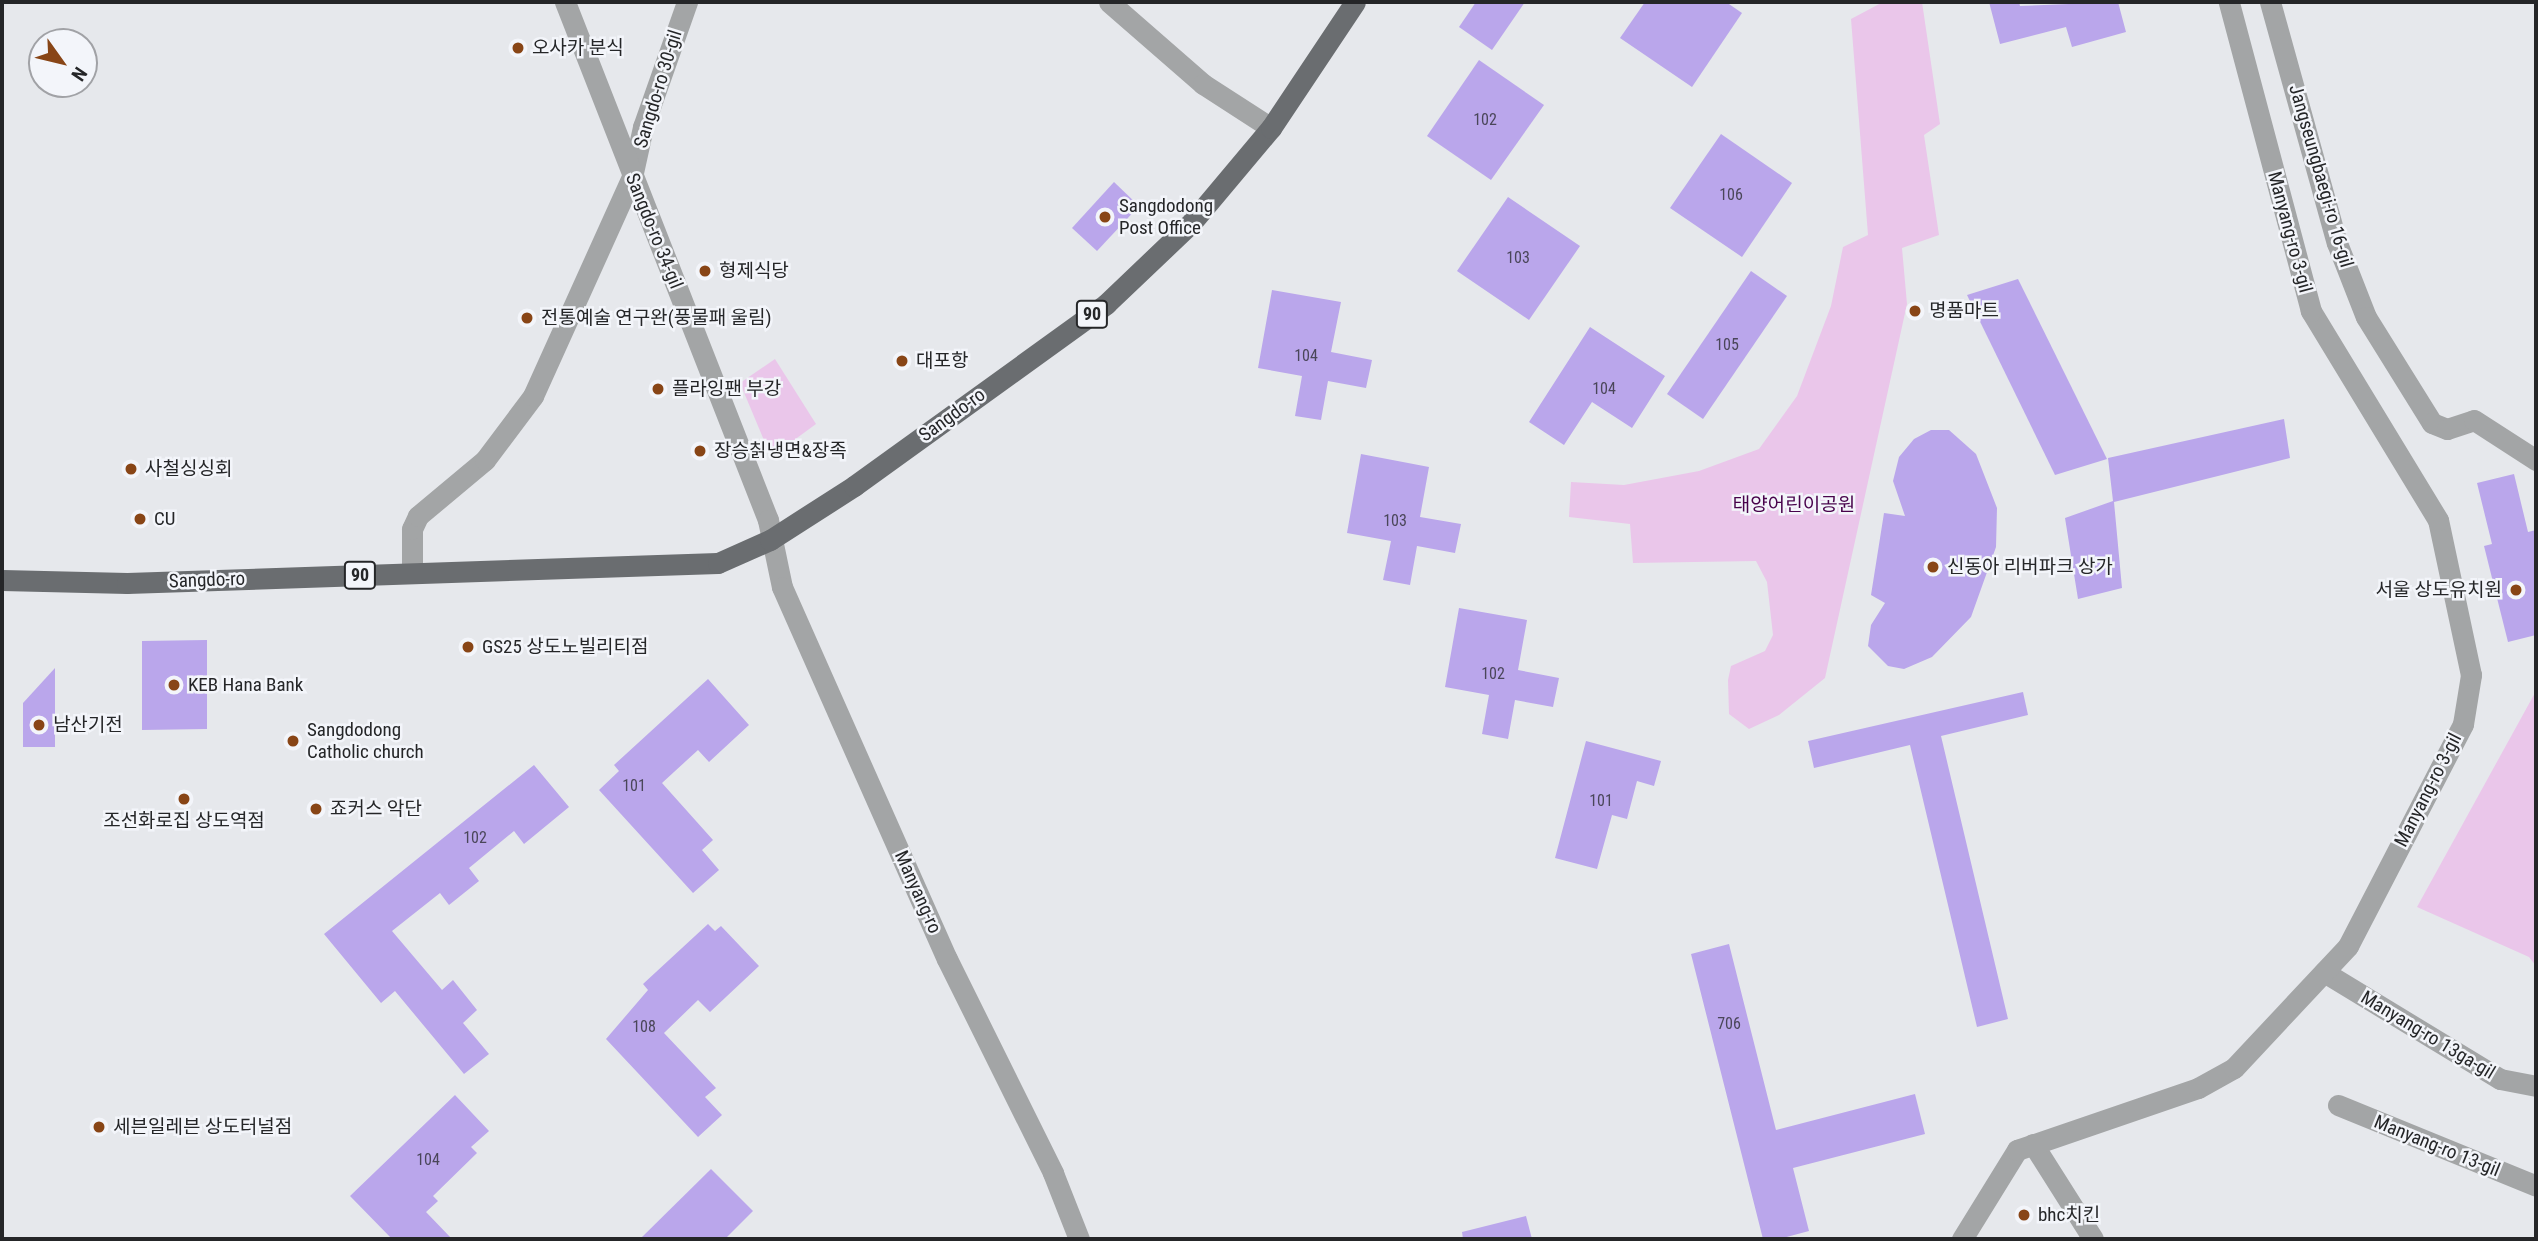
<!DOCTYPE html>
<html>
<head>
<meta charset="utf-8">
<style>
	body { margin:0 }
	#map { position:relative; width:2538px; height:1241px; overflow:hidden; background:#e6e8ec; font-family:"Roboto Condensed","Noto Sans KR",sans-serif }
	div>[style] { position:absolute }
	.green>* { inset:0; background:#eac6ea }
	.building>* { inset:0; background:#baa6eb }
	.minor>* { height:21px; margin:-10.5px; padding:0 10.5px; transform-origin:10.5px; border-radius:10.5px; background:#a3a5a6 }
	.tertiary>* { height:21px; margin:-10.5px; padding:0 10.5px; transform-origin:10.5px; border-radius:10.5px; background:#a3a5a6 }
	.primary>* { height:21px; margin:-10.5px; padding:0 10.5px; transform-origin:10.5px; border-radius:10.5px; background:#6a6d70 }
	.dots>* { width:19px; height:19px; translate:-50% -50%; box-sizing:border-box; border:4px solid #f3f5fa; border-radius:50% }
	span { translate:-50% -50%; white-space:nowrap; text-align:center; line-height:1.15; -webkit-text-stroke:5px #f3f5fa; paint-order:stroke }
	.number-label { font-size:16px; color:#4a4659 }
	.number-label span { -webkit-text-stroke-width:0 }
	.shield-label span { padding:2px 5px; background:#f3f5fa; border:2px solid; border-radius:5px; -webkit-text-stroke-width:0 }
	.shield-label { font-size:18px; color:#252628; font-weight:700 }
	.poi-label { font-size:19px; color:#252628 }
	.left { translate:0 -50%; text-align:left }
	.right { translate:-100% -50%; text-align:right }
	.street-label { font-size:19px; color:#252628 }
	.park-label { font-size:19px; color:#48034c }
	.frame { position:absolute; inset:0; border:4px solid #252628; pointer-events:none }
	.north { position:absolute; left:28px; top:28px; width:70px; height:70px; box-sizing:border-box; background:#f3f5fa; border:2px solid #a1a2a6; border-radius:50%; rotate:124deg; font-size:19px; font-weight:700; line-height:28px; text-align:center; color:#252628 }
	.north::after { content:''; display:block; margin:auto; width:24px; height:32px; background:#884516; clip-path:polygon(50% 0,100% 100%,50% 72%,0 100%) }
</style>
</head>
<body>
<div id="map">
	<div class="green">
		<i style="clip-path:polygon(1883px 2px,1922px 2px,1940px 124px,1924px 135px,1939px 235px,1902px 248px,1907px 304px,1825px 678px,1779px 715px,1749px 729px,1729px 714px,1728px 680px,1731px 666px,1765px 651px,1773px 635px,1767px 582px,1756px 561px,1633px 563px,1630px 524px,1569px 517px,1571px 482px,1624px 485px,1699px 471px,1759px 449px,1797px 396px,1831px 306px,1843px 247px,1868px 235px,1851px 19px)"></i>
		<i style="clip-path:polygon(775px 359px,816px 424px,771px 457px,740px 383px)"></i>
		<i style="clip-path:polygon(2536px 691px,2536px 966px,2529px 957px,2417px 907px)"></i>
	</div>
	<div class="building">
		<i style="clip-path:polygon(1476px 2px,1525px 2px,1492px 50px,1459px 27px)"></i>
		<i style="clip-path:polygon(1645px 2px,1726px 2px,1742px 13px,1692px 87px,1620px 38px)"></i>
		<i style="clip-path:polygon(1989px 2px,2019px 2px,2020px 6px,2118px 2px,2126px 32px,2072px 47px,2066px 27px,2000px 44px)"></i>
		<i style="clip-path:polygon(1479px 60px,1544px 105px,1491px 180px,1427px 136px)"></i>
		<i style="clip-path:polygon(1721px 134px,1792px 183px,1742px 257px,1670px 208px)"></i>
		<i style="clip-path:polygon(1114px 182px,1139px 206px,1097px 251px,1072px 228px)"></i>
		<i style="clip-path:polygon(1508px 197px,1580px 246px,1529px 320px,1457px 271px)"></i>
		<i style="clip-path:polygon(1751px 271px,1787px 296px,1703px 419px,1667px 394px)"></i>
		<i style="clip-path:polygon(2018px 279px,2107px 459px,2055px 475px,1967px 295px)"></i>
		<i style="clip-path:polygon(1272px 290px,1341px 302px,1331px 352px,1372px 360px,1366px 388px,1328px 381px,1321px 420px,1295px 416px,1302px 376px,1258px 368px)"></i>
		<i style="clip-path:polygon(1590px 327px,1665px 376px,1632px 428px,1592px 402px,1564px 445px,1529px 422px)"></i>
		<i style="clip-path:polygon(2284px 419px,2290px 458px,2114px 502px,2122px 588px,2078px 599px,2065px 518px,2113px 501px,2108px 458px)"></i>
		<i style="clip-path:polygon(1931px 430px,1949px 430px,1976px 454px,1997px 508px,1996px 547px,1971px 617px,1932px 657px,1904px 669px,1888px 666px,1868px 646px,1871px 625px,1885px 603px,1871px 595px,1884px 513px,1905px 516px,1893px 481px,1899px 457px,1914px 439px)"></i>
		<i style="clip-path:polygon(1361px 454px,1429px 467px,1420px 517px,1461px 524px,1455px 553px,1417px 546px,1410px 585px,1383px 580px,1391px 541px,1347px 533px)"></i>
		<i style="clip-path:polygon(2514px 474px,2528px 532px,2536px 530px,2536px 635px,2508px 642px,2484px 546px,2492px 544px,2477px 483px)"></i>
		<i style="clip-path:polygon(1459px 608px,1527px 620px,1518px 670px,1559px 678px,1553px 707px,1515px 700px,1508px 739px,1482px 734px,1489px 695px,1445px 687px)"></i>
		<i style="clip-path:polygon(207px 640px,207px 729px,142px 730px,142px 641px)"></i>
		<i style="clip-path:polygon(55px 668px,55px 747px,23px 747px,23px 703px)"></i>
		<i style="clip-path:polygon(708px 679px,749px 725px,709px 762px,698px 750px,662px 783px,713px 840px,702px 850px,719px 870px,693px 893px,599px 790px,619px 771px,614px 765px)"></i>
		<i style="clip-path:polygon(2023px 692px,2028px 715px,1941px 736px,2008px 1019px,1977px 1027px,1910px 745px,1814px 768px,1808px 741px)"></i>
		<i style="clip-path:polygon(1586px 741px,1661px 761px,1654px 786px,1637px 781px,1627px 819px,1612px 815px,1597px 869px,1555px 858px)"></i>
		<i style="clip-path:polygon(534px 765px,569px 807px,524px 844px,514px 831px,469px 868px,479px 881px,449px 905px,440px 893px,392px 931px,442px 990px,453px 980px,477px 1010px,463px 1023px,489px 1054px,464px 1074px,395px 991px,381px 1003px,324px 934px)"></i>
		<i style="clip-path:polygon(708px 924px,715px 931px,721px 926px,759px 966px,710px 1012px,698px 1000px,664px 1033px,716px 1088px,705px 1097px,722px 1115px,698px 1137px,606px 1039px,648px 990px,643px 984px)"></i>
		<i style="clip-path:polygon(1729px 944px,1776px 1130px,1915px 1094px,1925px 1134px,1793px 1168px,1809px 1231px,1779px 1239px,1763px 1239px,1691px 954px)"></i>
		<i style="clip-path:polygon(455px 1095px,489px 1131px,471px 1147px,477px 1153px,433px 1196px,438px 1201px,426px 1212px,452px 1239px,392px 1239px,350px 1196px)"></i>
		<i style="clip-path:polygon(711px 1169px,753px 1211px,725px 1239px,640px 1239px)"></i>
		<i style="clip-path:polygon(1526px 1216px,1532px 1239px,1463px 1239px,1462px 1232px)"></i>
	</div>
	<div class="minor">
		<i style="left:1109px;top:2px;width:125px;rotate:41.1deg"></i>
		<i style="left:1203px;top:84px;width:81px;rotate:32.9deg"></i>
		<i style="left:2270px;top:2px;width:250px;rotate:74.5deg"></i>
		<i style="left:2337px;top:243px;width:79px;rotate:68.6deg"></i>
		<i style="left:2366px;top:317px;width:125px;rotate:58.1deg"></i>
		<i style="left:2432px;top:423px;width:16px;rotate:22deg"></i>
		<i style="left:2447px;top:429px;width:28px;rotate:-18deg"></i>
		<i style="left:2474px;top:420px;width:74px;rotate:32.8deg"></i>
		<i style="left:412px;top:573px;width:44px;rotate:-90deg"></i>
		<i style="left:412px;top:529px;width:14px;rotate:-65deg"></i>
		<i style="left:418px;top:516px;width:87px;rotate:-39.9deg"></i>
		<i style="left:485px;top:460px;width:80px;rotate:-53.1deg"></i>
		<i style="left:533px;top:396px;width:240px;rotate:-65.7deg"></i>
		<i style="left:632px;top:177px;width:51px;rotate:-77.6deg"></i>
		<i style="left:643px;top:127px;width:133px;rotate:-70.6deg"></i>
		<i style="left:2324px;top:972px;width:206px;rotate:31.3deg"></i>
		<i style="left:2500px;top:1079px;width:37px;rotate:11deg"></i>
		<i style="left:2338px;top:1105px;width:214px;rotate:22.2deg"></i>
		<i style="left:2033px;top:1144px;width:112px;rotate:57.7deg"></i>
		<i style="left:1962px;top:1239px;width:105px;rotate:-58.3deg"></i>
		<i style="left:2017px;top:1150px;width:191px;rotate:-18.9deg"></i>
		<i style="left:2198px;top:1088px;width:41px;rotate:-29.1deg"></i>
		<i style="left:2234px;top:1068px;width:167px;rotate:-46.9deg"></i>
		<i style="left:2348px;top:946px;width:250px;rotate:-62.6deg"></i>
		<i style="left:2463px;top:724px;width:50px;rotate:-80.7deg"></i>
		<i style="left:2471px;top:675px;width:158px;rotate:-102deg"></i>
		<i style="left:2438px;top:520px;width:245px;rotate:-121.3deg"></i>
		<i style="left:2311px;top:311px;width:320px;rotate:-104.9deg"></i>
	</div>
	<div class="tertiary">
		<i style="left:565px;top:2px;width:556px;rotate:68.6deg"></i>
		<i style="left:768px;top:520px;width:68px;rotate:78.2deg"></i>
		<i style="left:782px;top:587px;width:407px;rotate:66.1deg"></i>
		<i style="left:947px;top:959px;width:239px;rotate:63.6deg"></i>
		<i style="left:1053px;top:1173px;width:71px;rotate:68.5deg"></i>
	</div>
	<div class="primary">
		<i style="left:2px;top:580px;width:125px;rotate:1.4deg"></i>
		<i style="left:127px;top:583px;width:591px;rotate:-1.94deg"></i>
		<i style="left:718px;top:563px;width:57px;rotate:-23.9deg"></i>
		<i style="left:770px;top:540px;width:100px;rotate:-32.7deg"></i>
		<i style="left:854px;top:486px;width:311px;rotate:-35.8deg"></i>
		<i style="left:1106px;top:304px;width:119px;rotate:-43.6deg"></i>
		<i style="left:1192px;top:222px;width:123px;rotate:-50deg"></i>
		<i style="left:1271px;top:128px;width:151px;rotate:-56.3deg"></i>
	</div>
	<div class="dots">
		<i style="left:518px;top:48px;background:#884516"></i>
		<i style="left:1105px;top:217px;background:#884516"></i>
		<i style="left:705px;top:271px;background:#884516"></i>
		<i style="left:1915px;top:311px;background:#884516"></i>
		<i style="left:527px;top:318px;background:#884516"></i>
		<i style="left:902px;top:361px;background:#884516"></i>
		<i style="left:658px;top:389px;background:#884516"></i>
		<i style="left:700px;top:451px;background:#884516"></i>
		<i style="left:131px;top:469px;background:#884516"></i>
		<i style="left:140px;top:519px;background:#884516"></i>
		<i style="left:1933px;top:567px;background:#884516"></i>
		<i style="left:2516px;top:590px;background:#884516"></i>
		<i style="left:468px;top:647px;background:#884516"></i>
		<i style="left:174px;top:685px;background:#884516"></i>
		<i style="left:39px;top:725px;background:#884516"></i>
		<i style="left:293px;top:741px;background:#884516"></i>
		<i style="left:184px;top:799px;background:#884516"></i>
		<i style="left:316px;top:809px;background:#884516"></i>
		<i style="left:99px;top:1127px;background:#884516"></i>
		<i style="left:2024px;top:1215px;background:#884516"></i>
	</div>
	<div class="number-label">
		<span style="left:1485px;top:120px">102</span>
		<span style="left:1731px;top:195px">106</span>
		<span style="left:1518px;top:258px">103</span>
		<span style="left:1727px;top:345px">105</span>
		<span style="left:1306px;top:356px">104</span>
		<span style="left:1604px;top:389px">104</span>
		<span style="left:1395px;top:521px">103</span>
		<span style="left:1493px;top:674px">102</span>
		<span style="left:634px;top:786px">101</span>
		<span style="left:1601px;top:801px">101</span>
		<span style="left:475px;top:838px">102</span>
		<span style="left:1729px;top:1024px">706</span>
		<span style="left:644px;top:1027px">108</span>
		<span style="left:428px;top:1160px">104</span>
	</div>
	<div class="shield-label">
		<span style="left:1092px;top:314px">90</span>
		<span style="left:360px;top:575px">90</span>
	</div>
	<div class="poi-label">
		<span class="left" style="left:532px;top:48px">오사카 분식</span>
		<span class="left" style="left:1119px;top:217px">Sangdodong<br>Post Office</span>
		<span class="left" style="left:719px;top:271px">형제식당</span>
		<span class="left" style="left:1929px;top:311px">명품마트</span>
		<span class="left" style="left:541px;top:318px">전통예술 연구완(풍물패 울림)</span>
		<span class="left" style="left:916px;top:361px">대포항</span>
		<span class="left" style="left:672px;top:389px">플라잉팬 부강</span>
		<span class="left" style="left:714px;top:451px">장승칡냉면&amp;장족</span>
		<span class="left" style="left:145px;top:469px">사철싱싱회</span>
		<span class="left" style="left:154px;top:519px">CU</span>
		<span class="left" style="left:1947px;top:567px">신동아 리버파크 상가</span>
		<span class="right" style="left:2502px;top:590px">서울 상도유치원</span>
		<span class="left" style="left:482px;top:647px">GS25 상도노빌리티점</span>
		<span class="left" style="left:188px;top:685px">KEB Hana Bank</span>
		<span class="left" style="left:53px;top:725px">남산기전</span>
		<span class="left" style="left:307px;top:741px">Sangdodong<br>Catholic church</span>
		<span class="left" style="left:330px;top:809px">죠커스 악단</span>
		<span style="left:184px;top:821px">조선화로집 상도역점</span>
		<span class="left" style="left:113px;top:1127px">세븐일레븐 상도터널점</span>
		<span class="left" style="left:2038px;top:1215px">bhc치킨</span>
	</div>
	<div class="street-label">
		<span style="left:658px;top:89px;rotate:-73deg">Sangdo-ro 30-gil</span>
		<span style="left:2321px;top:176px;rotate:74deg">Jangseungbaegi-ro 16-gil</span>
		<span style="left:654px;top:231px;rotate:68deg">Sangdo-ro 34-gil</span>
		<span style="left:2290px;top:232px;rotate:75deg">Manyang-ro 3-gil</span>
		<span style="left:952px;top:415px;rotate:-36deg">Sangdo-ro</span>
		<span style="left:207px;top:580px;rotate:-2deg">Sangdo-ro</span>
		<span style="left:2428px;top:790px;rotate:-63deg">Manyang-ro 3-gil</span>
		<span style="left:918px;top:892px;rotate:66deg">Manyang-ro</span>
		<span style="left:2428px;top:1035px;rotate:31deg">Manyang-ro 13ga-gil</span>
		<span style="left:2437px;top:1146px;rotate:22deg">Manyang-ro 13-gil</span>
	</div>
	<div class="park-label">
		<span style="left:1794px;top:505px">태양어린이공원</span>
	</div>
	<div class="frame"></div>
	<div class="north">N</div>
</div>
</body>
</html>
